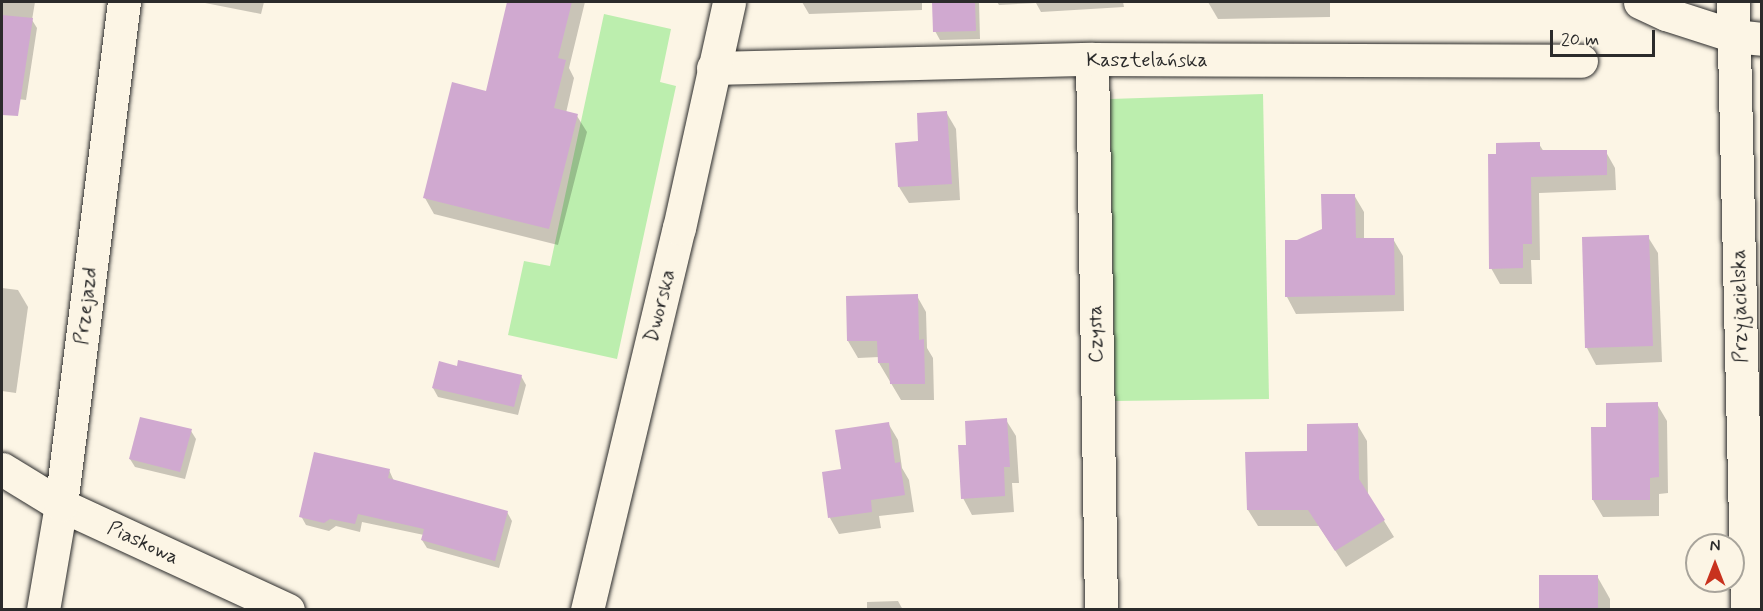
<!DOCTYPE html>
<html>
<head>
<meta charset="utf-8">
<style>
	body { margin:0 }
	#map { position:relative; width:1763px; height:611px; overflow:hidden; background:#fcf5e5; font-family:Mynerve,sans-serif }
	div>[style] { position:absolute }
	.green>* { inset:0; background:#bceeae }
	.shadow>* { inset:0; background:#0003 }
	.building>* { inset:0; background:#d0a9d0 }
	.roads { filter:drop-shadow(0 0 2px #2b2b2b) drop-shadow(0 0 2px #2b2b2b) }
	.minor>* { height:33px; margin:-16.5px; padding:0 16.5px; transform-origin:16.5px; border-radius:16.5px; background:#fcf5e5 }
	span { translate:-50% -50%; white-space:nowrap; text-align:center; line-height:1.15; -webkit-text-stroke:4.5px #fcf5e5; paint-order:stroke }
	.street-label { font-size:20px; color:#2b2b2b }
	.frame { position:absolute; inset:0; border:3px solid #2b2b2b; pointer-events:none }
	.north { position:absolute; left:1685px; top:533px; width:60px; height:60px; box-sizing:border-box; background:#fcf5e5; border:2px solid #a8a49b; border-radius:50%; rotate:0deg; font-size:16px; font-weight:700; line-height:24px; text-align:center; color:#2b2b2b }
	.north::after { content:''; display:block; margin:auto; width:21px; height:27px; background:#c8321e; clip-path:polygon(50% 0,100% 100%,50% 72%,0 100%) }
	.scale { position:absolute; left:1550px; top:30px; width:105px; height:27px; box-sizing:border-box; border:3px solid #2b2b2b; border-top:0; padding-left:8px; font-size:18px; line-height:21px; white-space:nowrap; color:#2b2b2b; -webkit-text-stroke:4px #fcf5e5; paint-order:stroke }
</style>
</head>
<body>
<div id="map">
	<div class="green">
		<i style="clip-path:polygon(604px 14px,671px 29px,660px 82px,676px 86px,617px 359px,508px 335px,524px 261px,550px 266px)"></i>
		<i style="clip-path:polygon(1263px 94px,1269px 399px,1115px 401px,1110px 99px)"></i>
	</div>
	<div class="shadow">
		<i style="clip-path:polygon(2px 2px,35px 2px,32px 20px,37px 28px,26px 100px,2px 97px)"></i>
		<i style="clip-path:polygon(200px 2px,264px 2px,261px 14px)"></i>
		<i style="clip-path:polygon(509px 2px,585px 2px,569px 68px,574px 78px,566px 113px,577px 116px,587px 132px,558px 245px,434px 214px,425px 198px,487px 93px)"></i>
		<i style="clip-path:polygon(802px 2px,922px 2px,922px 10px,809px 14px)"></i>
		<i style="clip-path:polygon(934px 2px,979px 2px,980px 39px,940px 40px,935px 31px)"></i>
		<i style="clip-path:polygon(997px 2px,1123px 2px,1124px 7px,1041px 12px,1036px 3px,999px 5px)"></i>
		<i style="clip-path:polygon(1208px 2px,1330px 2px,1330px 17px,1218px 19px)"></i>
		<i style="clip-path:polygon(946px 112px,956px 129px,960px 200px,909px 203px,899px 187px,920px 143px)"></i>
		<i style="clip-path:polygon(1539px 144px,1544px 152px,1606px 152px,1615px 168px,1616px 190px,1539px 193px,1540px 260px,1531px 260px,1532px 284px,1500px 284px,1491px 268px,1497px 155px)"></i>
		<i style="clip-path:polygon(1354px 195px,1364px 212px,1364px 240px,1393px 239px,1403px 256px,1404px 311px,1296px 314px,1287px 297px,1286px 242px,1298px 242px,1324px 230px)"></i>
		<i style="clip-path:polygon(1648px 237px,1658px 253px,1662px 362px,1596px 365px,1587px 348px,1583px 239px)"></i>
		<i style="clip-path:polygon(2px 288px,18px 290px,28px 307px,16px 393px,2px 391px)"></i>
		<i style="clip-path:polygon(917px 296px,926px 312px,927px 348px,933px 358px,934px 400px,901px 400px,879px 363px,879px 357px,858px 358px,848px 341px,847px 298px)"></i>
		<i style="clip-path:polygon(458px 367px,521px 376px,526px 385px,518px 415px,438px 397px,433px 388px)"></i>
		<i style="clip-path:polygon(1657px 404px,1667px 421px,1668px 493px,1659px 494px,1659px 516px,1603px 517px,1593px 500px,1592px 429px,1608px 429px)"></i>
		<i style="clip-path:polygon(1006px 420px,1016px 436px,1019px 483px,1012px 483px,1014px 512px,972px 515px,963px 498px,967px 446px)"></i>
		<i style="clip-path:polygon(888px 423px,898px 440px,902px 468px,909px 480px,914px 512px,879px 516px,881px 528px,839px 534px,830px 518px,842px 471px)"></i>
		<i style="clip-path:polygon(1357px 424px,1367px 441px,1368px 495px,1394px 537px,1346px 567px,1319px 526px,1258px 526px,1248px 510px,1308px 453px)"></i>
		<i style="clip-path:polygon(191px 431px,196px 439px,185px 479px,135px 467px,130px 459px)"></i>
		<i style="clip-path:polygon(389px 470px,394px 481px,507px 512px,512px 521px,499px 568px,427px 548px,422px 540px,424px 535px,362px 522px,360px 532px,336px 526px,329px 531px,306px 525px,301px 516px)"></i>
		<i style="clip-path:polygon(1540px 576px,1597px 576px,1610px 599px,1610px 610px,1540px 610px)"></i>
		<i style="clip-path:polygon(898px 601px,903px 610px,867px 610px,867px 602px)"></i>
	</div>
	<div class="building">
		<i style="clip-path:polygon(507px 2px,572px 2px,558px 58px,566px 60px,554px 108px,578px 114px,549px 229px,423px 198px,452px 82px,486px 91px)"></i>
		<i style="clip-path:polygon(932px 2px,975px 2px,976px 31px,933px 32px)"></i>
		<i style="clip-path:polygon(2px 15px,33px 18px,18px 116px,2px 115px)"></i>
		<i style="clip-path:polygon(947px 111px,952px 184px,898px 187px,895px 143px,918px 141px,917px 113px)"></i>
		<i style="clip-path:polygon(1540px 142px,1540px 150px,1607px 150px,1607px 175px,1531px 177px,1532px 244px,1523px 244px,1523px 268px,1489px 269px,1488px 154px,1496px 154px,1496px 143px)"></i>
		<i style="clip-path:polygon(1321px 194px,1355px 194px,1356px 238px,1394px 238px,1395px 295px,1285px 297px,1285px 240px,1297px 240px,1322px 229px)"></i>
		<i style="clip-path:polygon(1649px 235px,1653px 346px,1585px 348px,1582px 237px)"></i>
		<i style="clip-path:polygon(918px 294px,919px 340px,924px 339px,925px 384px,890px 384px,889px 363px,878px 363px,877px 341px,847px 341px,846px 296px)"></i>
		<i style="clip-path:polygon(458px 360px,522px 375px,514px 407px,432px 388px,439px 361px,457px 366px)"></i>
		<i style="clip-path:polygon(1658px 402px,1659px 477px,1650px 478px,1650px 500px,1592px 500px,1591px 427px,1606px 427px,1606px 403px)"></i>
		<i style="clip-path:polygon(140px 417px,192px 429px,180px 472px,129px 459px)"></i>
		<i style="clip-path:polygon(1007px 418px,1010px 467px,1004px 467px,1005px 496px,961px 499px,958px 445px,966px 445px,965px 421px)"></i>
		<i style="clip-path:polygon(889px 422px,895px 463px,900px 462px,905px 495px,871px 500px,872px 512px,828px 518px,822px 472px,841px 469px,835px 430px)"></i>
		<i style="clip-path:polygon(1358px 423px,1359px 479px,1385px 520px,1335px 551px,1308px 510px,1247px 510px,1245px 452px,1307px 451px,1307px 424px)"></i>
		<i style="clip-path:polygon(314px 452px,390px 469px,388px 478px,508px 511px,495px 561px,421px 540px,424px 529px,358px 514px,355px 524px,330px 519px,324px 523px,299px 517px)"></i>
		<i style="clip-path:polygon(1539px 575px,1598px 575px,1598px 609px,1539px 609px)"></i>
	</div>
	<div class="roads">
		<div class="minor">
			<i style="left:1640px;top:2px;width:29px;rotate:25deg"></i>
			<i style="left:1666px;top:14px;width:71px;rotate:17.9deg"></i>
			<i style="left:1734px;top:36px;width:28px;rotate:6deg"></i>
			<i style="left:1733px;top:2px;width:608px;rotate:88.68deg"></i>
			<i style="left:1092px;top:59px;width:551px;rotate:89.06deg"></i>
			<i style="left:713px;top:68px;width:379px;rotate:-1.4deg"></i>
			<i style="left:1092px;top:59px;width:489px;rotate:0.2deg"></i>
			<i style="left:2px;top:469px;width:69px;rotate:31.4deg"></i>
			<i style="left:61px;top:505px;width:250px;rotate:24.8deg"></i>
			<i style="left:43px;top:610px;width:107px;rotate:-80.3deg"></i>
			<i style="left:61px;top:505px;width:507px;rotate:-82.86deg"></i>
			<i style="left:587px;top:610px;width:393px;rotate:-76.5deg"></i>
			<i style="left:679px;top:228px;width:231px;rotate:-77.5deg"></i>
		</div>
	</div>
	<div class="street-label">
		<span style="left:1147px;top:60px">Kasztelańska</span>
		<span style="left:86px;top:306px;rotate:-83deg">Przejazd</span>
		<span style="left:660px;top:306px;rotate:-76deg">Dworska</span>
		<span style="left:1740px;top:306px;rotate:-91deg">Przyjacielska</span>
		<span style="left:1096px;top:334px;rotate:-91deg">Czysta</span>
		<span style="left:143px;top:543px;rotate:25deg">Piaskowa</span>
	</div>
	<div class="frame"></div>
	<div class="north">N</div>
	<div class="scale">20 m</div>
</div>
</body>
</html>
